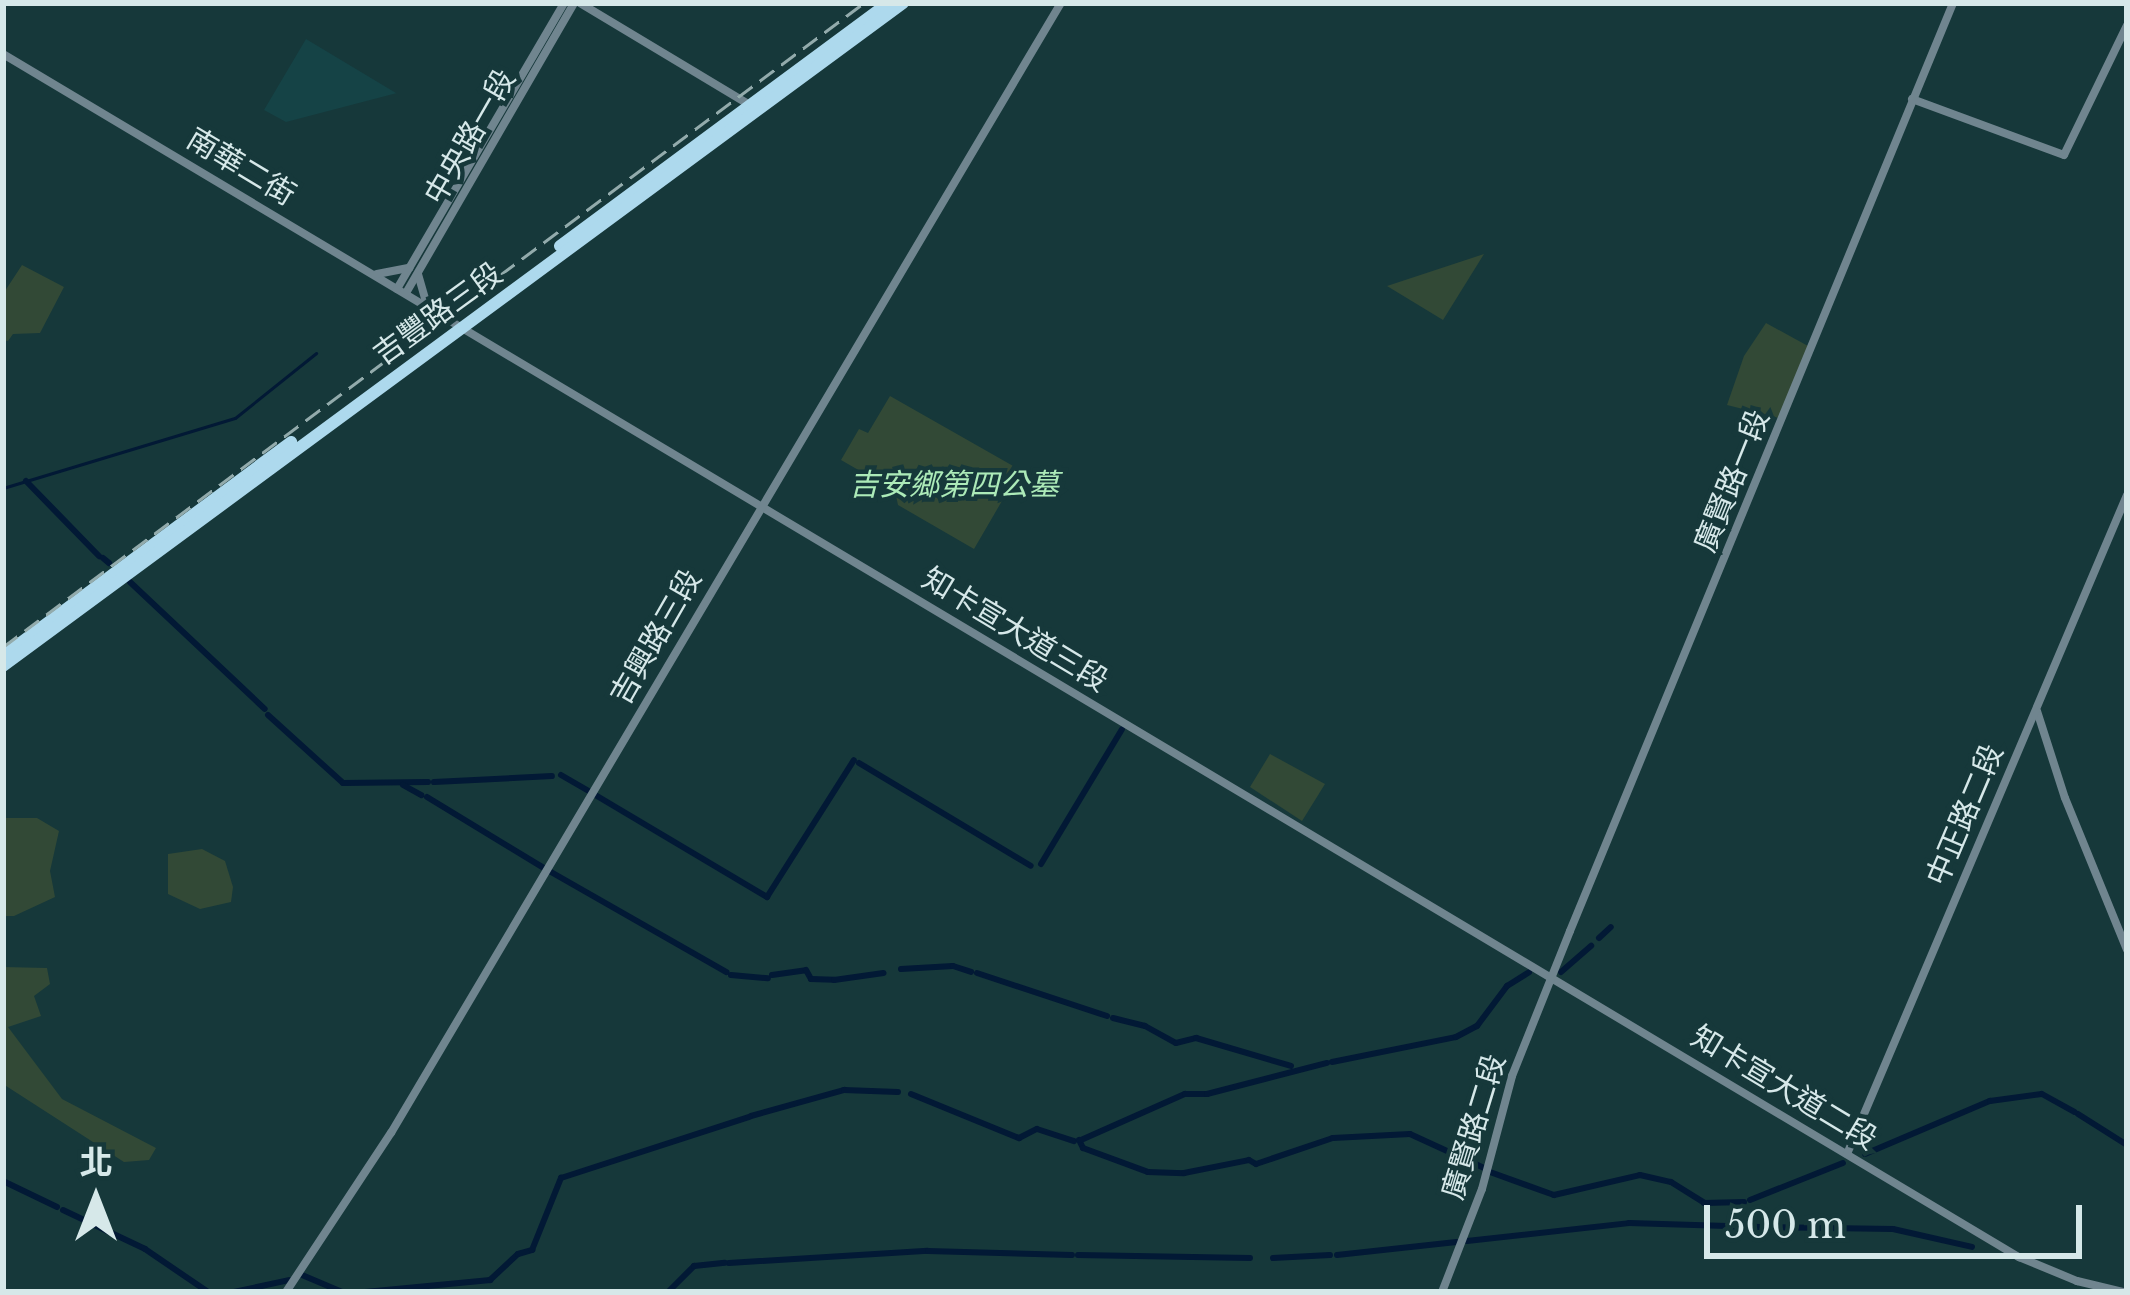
<!DOCTYPE html>
<html>
<head>
<meta charset="utf-8">
<style>
	body { margin:0 }
	#map { position:relative; width:2130px; height:1295px; overflow:hidden; background:#16383a; font-family:"Libre Baskerville","Noto Sans TC",serif }
	div>[style] { position:absolute }
	.built>* { inset:0; background:#154346 }
	.green>* { inset:0; background:#324936 }
	.stream>* { height:3px; margin:-1.5px; padding:0 1.5px; transform-origin:1.5px; border-radius:1.5px; background:#021935 }
	.canal>* { height:6px; margin:-3px; padding:0 3px; transform-origin:3px; border-radius:3px; background:#021935 }
	.tertiary>* { height:8px; margin:-4px; padding:0 4px; transform-origin:4px; border-radius:4px; background:#70858f }
	.primary>* { height:12px; margin:-6px; padding:0 6px; transform-origin:6px; border-radius:6px; background:#add9ed }
	.rail>* { height:3px; margin-top:-1.5px; transform-origin:0; background:repeating-linear-gradient(90deg,#93abac 0 18px,transparent 0 27px) }
	span { translate:-50% -50%; white-space:nowrap; text-align:center; line-height:1.15; -webkit-text-stroke:9px #16383a; paint-order:stroke }
	.street-label { font-size:30px; color:#d6e8e9 }
	.park-label { font-size:30px; color:#aceab8; font-style:italic }
	.frame { position:absolute; inset:0; border:6px solid #d6e8e9; pointer-events:none }
	.north { position:absolute; left:36px; top:1139px; width:120px; height:120px; -webkit-text-stroke:9px #16383a; paint-order:stroke; rotate:0deg; font-size:33px; font-weight:700; line-height:48px; text-align:center; color:#d6e8e9 }
	.north::after { content:''; display:block; margin:auto; width:42px; height:54px; background:#d6e8e9; clip-path:polygon(50% 0,100% 100%,50% 72%,0 100%) }
	.scale { position:absolute; left:1704px; top:1205px; width:378px; height:54px; box-sizing:border-box; border:6px solid #d6e8e9; border-top:0; padding-left:15px; font-size:36px; line-height:42px; white-space:nowrap; color:#d6e8e9; -webkit-text-stroke:9px #16383a; paint-order:stroke }
</style>
</head>
<body>
<div id="map">
	<div class="built">
		<i style="clip-path:polygon(306px 39px,396px 93px,397px 93px,286px 122px,264px 110px)"></i>
	</div>
	<div class="green">
		<i style="clip-path:polygon(1484px 254px,1443px 320px,1387px 286px)"></i>
		<i style="clip-path:polygon(22px 265px,64px 287px,40px 333px,13px 334px,8px 341px,3px 340px,3px 294px)"></i>
		<i style="clip-path:polygon(1766px 323px,1808px 346px,1779px 418px,1727px 405px,1744px 356px)"></i>
		<i style="clip-path:polygon(890px 396px,1020px 470px,974px 549px,898px 505px,895px 491px,841px 460px,859px 429px,868px 433px)"></i>
		<i style="clip-path:polygon(1270px 754px,1325px 784px,1302px 821px,1250px 787px)"></i>
		<i style="clip-path:polygon(3px 818px,37px 818px,59px 831px,50px 871px,55px 897px,14px 916px,3px 916px)"></i>
		<i style="clip-path:polygon(202px 849px,225px 861px,233px 887px,231px 902px,200px 909px,168px 894px,168px 854px)"></i>
		<i style="clip-path:polygon(3px 967px,47px 968px,50px 984px,34px 996px,41px 1016px,8px 1027px,62px 1099px,156px 1148px,149px 1160px,124px 1162px,3px 1084px)"></i>
	</div>
	<div class="stream">
		<i style="left:3px;top:488px;width:242px;rotate:-16.8deg"></i>
		<i style="left:235px;top:418px;width:104px;rotate:-38.7deg"></i>
	</div>
	<div class="canal">
		<i style="left:26px;top:481px;width:105px;rotate:45.8deg"></i>
		<i style="left:103px;top:558px;width:8px;rotate:40deg"></i>
		<i style="left:130px;top:582px;width:185px;rotate:43.3deg"></i>
		<i style="left:268px;top:715px;width:101px;rotate:42.2deg"></i>
		<i style="left:343px;top:783px;width:85px;rotate:-0.7deg"></i>
		<i style="left:859px;top:763px;width:200px;rotate:30.9deg"></i>
		<i style="left:561px;top:775px;width:32px;rotate:30deg"></i>
		<i style="left:434px;top:782px;width:118px;rotate:-2.9deg"></i>
		<i style="left:403px;top:785px;width:21px;rotate:29deg"></i>
		<i style="left:597px;top:796px;width:198px;rotate:30.7deg"></i>
		<i style="left:767px;top:897px;width:162px;rotate:-57.6deg"></i>
		<i style="left:427px;top:797px;width:137px;rotate:31.3deg"></i>
		<i style="left:1041px;top:864px;width:157px;rotate:-59deg"></i>
		<i style="left:551px;top:872px;width:202px;rotate:29.7deg"></i>
		<i style="left:1599px;top:938px;width:16px;rotate:-43deg"></i>
		<i style="left:901px;top:969px;width:52px;rotate:-3.3deg"></i>
		<i style="left:953px;top:966px;width:19px;rotate:18deg"></i>
		<i style="left:1561px;top:972px;width:40px;rotate:-41deg"></i>
		<i style="left:977px;top:973px;width:137px;rotate:18.3deg"></i>
		<i style="left:731px;top:975px;width:37px;rotate:5deg"></i>
		<i style="left:772px;top:975px;width:34px;rotate:-8deg"></i>
		<i style="left:806px;top:970px;width:10px;rotate:61deg"></i>
		<i style="left:811px;top:979px;width:23px;rotate:2deg"></i>
		<i style="left:834px;top:980px;width:50px;rotate:-8deg"></i>
		<i style="left:1113px;top:1018px;width:33px;rotate:14deg"></i>
		<i style="left:1145px;top:1026px;width:35px;rotate:29deg"></i>
		<i style="left:1176px;top:1043px;width:21px;rotate:-14deg"></i>
		<i style="left:1196px;top:1038px;width:99px;rotate:16.4deg"></i>
		<i style="left:1332px;top:1062px;width:126px;rotate:-11.4deg"></i>
		<i style="left:1456px;top:1037px;width:24px;rotate:-28deg"></i>
		<i style="left:1477px;top:1026px;width:50px;rotate:-53.1deg"></i>
		<i style="left:1507px;top:986px;width:26px;rotate:-32deg"></i>
		<i style="left:911px;top:1094px;width:117px;rotate:22.2deg"></i>
		<i style="left:1019px;top:1138px;width:20px;rotate:-27deg"></i>
		<i style="left:1037px;top:1129px;width:39px;rotate:18deg"></i>
		<i style="left:2078px;top:1114px;width:58px;rotate:32.3deg"></i>
		<i style="left:751px;top:1116px;width:97px;rotate:-15.6deg"></i>
		<i style="left:844px;top:1090px;width:54px;rotate:2.1deg"></i>
		<i style="left:1079px;top:1140px;width:9px;rotate:63deg"></i>
		<i style="left:1083px;top:1148px;width:69px;rotate:20.3deg"></i>
		<i style="left:1148px;top:1172px;width:36px;rotate:2deg"></i>
		<i style="left:1184px;top:1173px;width:66px;rotate:-11.3deg"></i>
		<i style="left:1249px;top:1160px;width:8px;rotate:30deg"></i>
		<i style="left:1256px;top:1164px;width:81px;rotate:-18.7deg"></i>
		<i style="left:1333px;top:1138px;width:77px;rotate:-3deg"></i>
		<i style="left:1410px;top:1134px;width:81px;rotate:24.7deg"></i>
		<i style="left:1081px;top:1140px;width:114px;rotate:-23.9deg"></i>
		<i style="left:1185px;top:1094px;width:22px"></i>
		<i style="left:1207px;top:1094px;width:124px;rotate:-14.5deg"></i>
		<i style="left:1865px;top:1154px;width:136px;rotate:-23deg"></i>
		<i style="left:1990px;top:1101px;width:52px;rotate:-7.7deg"></i>
		<i style="left:2042px;top:1094px;width:37px;rotate:29deg"></i>
		<i style="left:1490px;top:1172px;width:68px;rotate:19.8deg"></i>
		<i style="left:1554px;top:1195px;width:88px;rotate:-13.1deg"></i>
		<i style="left:1640px;top:1175px;width:32px;rotate:13deg"></i>
		<i style="left:1671px;top:1182px;width:39px;rotate:32deg"></i>
		<i style="left:1704px;top:1203px;width:40px;rotate:-1.4deg"></i>
		<i style="left:3px;top:1181px;width:60px;rotate:25.7deg"></i>
		<i style="left:1750px;top:1200px;width:100px;rotate:-21.7deg"></i>
		<i style="left:63px;top:1210px;width:91px;rotate:25.4deg"></i>
		<i style="left:145px;top:1249px;width:76px;rotate:34.3deg"></i>
		<i style="left:1766px;top:1227px;width:127px;rotate:0.9deg"></i>
		<i style="left:1893px;top:1229px;width:81px;rotate:12.8deg"></i>
		<i style="left:1467px;top:1241px;width:163px;rotate:-6.3deg"></i>
		<i style="left:1629px;top:1223px;width:131px;rotate:1.7deg"></i>
		<i style="left:1078px;top:1255px;width:172px;rotate:1deg"></i>
		<i style="left:1337px;top:1255px;width:120px;rotate:-6.2deg"></i>
		<i style="left:1273px;top:1258px;width:57px;rotate:-3deg"></i>
		<i style="left:729px;top:1263px;width:199px;rotate:-3.5deg"></i>
		<i style="left:928px;top:1251px;width:144px;rotate:1.6deg"></i>
		<i style="left:302px;top:1275px;width:43px;rotate:23deg"></i>
		<i style="left:234px;top:1292px;width:56px;rotate:-12.3deg"></i>
		<i style="left:365px;top:1292px;width:126px;rotate:-5.5deg"></i>
		<i style="left:490px;top:1280px;width:38px;rotate:-43deg"></i>
		<i style="left:518px;top:1254px;width:15px;rotate:-16deg"></i>
		<i style="left:532px;top:1250px;width:78px;rotate:-68.1deg"></i>
		<i style="left:561px;top:1178px;width:198px;rotate:-18deg"></i>
		<i style="left:668px;top:1292px;width:37px;rotate:-45deg"></i>
		<i style="left:694px;top:1266px;width:31px;rotate:-6deg"></i>
	</div>
	<div class="tertiary">
		<i style="left:580px;top:3px;width:202px;rotate:31deg"></i>
		<i style="left:3px;top:54px;width:2348px;rotate:30.83deg"></i>
		<i style="left:2019px;top:1257px;width:63px;rotate:22.5deg"></i>
		<i style="left:2077px;top:1281px;width:47px;rotate:13.4deg"></i>
		<i style="left:1912px;top:99px;width:162px;rotate:20.2deg"></i>
		<i style="left:2064px;top:155px;width:144px;rotate:-64.1deg"></i>
		<i style="left:377px;top:274px;width:33px;rotate:-11deg"></i>
		<i style="left:418px;top:274px;width:32px;rotate:74deg"></i>
		<i style="left:397px;top:289px;width:331px;rotate:-59.7deg"></i>
		<i style="left:406px;top:293px;width:335px;rotate:-59.9deg"></i>
		<i style="left:2037px;top:711px;width:91px;rotate:72.2deg"></i>
		<i style="left:2065px;top:798px;width:164px;rotate:67.8deg"></i>
		<i style="left:1847px;top:1154px;width:716px;rotate:-66.98deg"></i>
		<i style="left:286px;top:1292px;width:191px;rotate:-56.6deg"></i>
		<i style="left:391px;top:1133px;width:1314px;rotate:-59.34deg"></i>
		<i style="left:1442px;top:1292px;width:110px;rotate:-68.8deg"></i>
		<i style="left:1482px;top:1189px;width:117px;rotate:-75.1deg"></i>
		<i style="left:1512px;top:1076px;width:156px;rotate:-68.2deg"></i>
		<i style="left:1570px;top:931px;width:1004px;rotate:-67.57deg"></i>
	</div>
	<div class="primary">
		<i style="left:560px;top:246px;width:408px;rotate:-36.5deg"></i>
		<i style="left:3px;top:656px;width:359px;rotate:-36.6deg"></i>
		<i style="left:3px;top:666px;width:1118px;rotate:-36.38deg"></i>
	</div>
	<div class="rail">
		<i style="left:3px;top:647px;width:1075px;rotate:-36.8deg"></i>
	</div>
	<div class="street-label">
		<span style="left:470px;top:137px;rotate:-60deg">中央路一段</span>
		<span style="left:241px;top:167px;rotate:31deg">南華二街</span>
		<span style="left:438px;top:314px;rotate:-36deg">吉豐路三段</span>
		<span style="left:1732px;top:481px;rotate:-68deg">廣賢路一段</span>
		<span style="left:1015px;top:630px;rotate:31deg">知卡宣大道三段</span>
		<span style="left:656px;top:637px;rotate:-60deg">吉興路三段</span>
		<span style="left:1965px;top:815px;rotate:-67deg">中正路二段</span>
		<span style="left:1784px;top:1088px;rotate:31deg">知卡宣大道二段</span>
		<span style="left:1474px;top:1127px;rotate:-73deg">廣賢路二段</span>
	</div>
	<div class="park-label">
		<span style="left:954px;top:485px">吉安鄉第四公墓</span>
	</div>
	<div class="frame"></div>
	<div class="north">北</div>
	<div class="scale">500 m</div>
</div>
</body>
</html>
